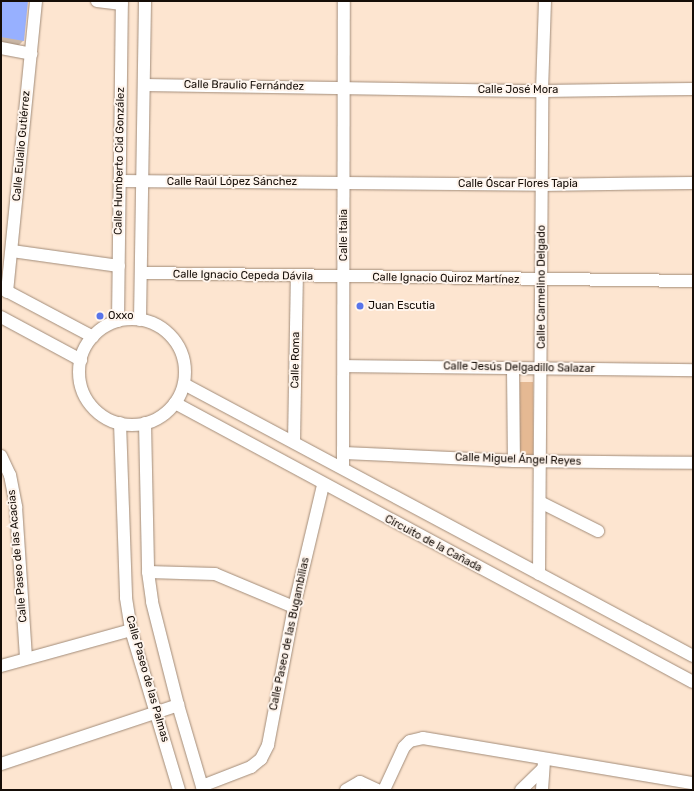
<!DOCTYPE html>
<html>
<head>
<meta charset="utf-8">
<style>
	body { margin:0 }
	#map { position:relative; width:694px; height:791px; overflow:hidden; background:#fde5d0; font-family:Rubik,sans-serif }
	div>[style] { position:absolute }
	.green>* { inset:0; background:#e5b993 }
	.shadow>* { inset:0; background:#0003 }
	.building>* { inset:0; background:#97b0ff }
	.roads { filter:drop-shadow(0 0 1px #a28c79) drop-shadow(0 0 1px #a28c79) }
	.minor>* { height:12px; margin:-6px; padding:0 6px; transform-origin:6px; border-radius:6px; background:#fff }
	.minor>.ring { margin:-6px; padding:0; box-sizing:content-box; background:none; border:12px solid #fff; border-radius:50% }
	.dots>* { width:11px; height:11px; translate:-50% -50%; box-sizing:border-box; border:2px solid #fff5ed; border-radius:50% }
	span { translate:-50% -50%; white-space:nowrap; text-align:center; line-height:1.15; -webkit-text-stroke:4px #fff5ed; paint-order:stroke }
	.street-label { font-size:11px; color:#150d07 }
	.poi-label { font-size:11px; color:#150d07 }
	.left { translate:0 -50%; text-align:left }
	.frame { position:absolute; inset:0; border:2px solid #150d07; pointer-events:none }
</style>
</head>
<body>
<div id="map">
	<div class="green">
		<i style="clip-path:polygon(520px 382px,533px 382px,533px 455px,520px 454px)"></i>
	</div>
	<div class="shadow">
		<i style="clip-path:polygon(1px 1px,27px 1px,23px 41px,17px 47px,1px 44px)"></i>
	</div>
	<div class="building">
		<i style="clip-path:polygon(1px 1px,28px 1px,24px 41px,1px 37px)"></i>
	</div>
	<div class="roads">
		<div class="minor">
			<i style="left:97px;top:1px;width:25px;rotate:7deg"></i>
			<i style="left:1px;top:48px;width:31px;rotate:11deg"></i>
			<i style="left:144px;top:85px;width:398px;rotate:0.9deg"></i>
			<i style="left:542px;top:91px;width:151px;rotate:-0.8deg"></i>
			<i style="left:120px;top:181px;width:421px;rotate:0.5deg"></i>
			<i style="left:541px;top:185px;width:152px;rotate:-0.8deg"></i>
			<i style="left:12px;top:251px;width:108px;rotate:8deg"></i>
			<i style="left:141px;top:273px;width:552px;rotate:0.83deg"></i>
			<i style="left:1px;top:288px;width:104px;rotate:28deg"></i>
			<i style="left:7px;top:292px;width:292px;rotate:-84.3deg"></i>
			<i style="left:1px;top:317px;width:91px;rotate:28.3deg"></i>
			<i class="ring" style="left:79px;top:319px;width:94px;height:94px"></i>
			<i style="left:140px;top:320px;width:319px;rotate:-89.1deg"></i>
			<i style="left:118px;top:321px;width:320px;rotate:-89.3deg"></i>
			<i style="left:344px;top:366px;width:349px;rotate:0.7deg"></i>
			<i style="left:513px;top:369px;width:92px;rotate:89.4deg"></i>
			<i style="left:184px;top:384px;width:577px;rotate:28.12deg"></i>
			<i style="left:175px;top:403px;width:588px;rotate:28.31deg"></i>
			<i style="left:120px;top:423px;width:175px;rotate:88deg"></i>
			<i style="left:126px;top:598px;width:32px;rotate:81deg"></i>
			<i style="left:131px;top:630px;width:167px;rotate:73.3deg"></i>
			<i style="left:145px;top:423px;width:149px;rotate:88.8deg"></i>
			<i style="left:148px;top:572px;width:30px;rotate:82deg"></i>
			<i style="left:152px;top:602px;width:106px;rotate:75.8deg"></i>
			<i style="left:178px;top:705px;width:89px;rotate:73.6deg"></i>
			<i style="left:294px;top:442px;width:165px;rotate:-89deg"></i>
			<i style="left:344px;top:453px;width:170px;rotate:2.7deg"></i>
			<i style="left:514px;top:461px;width:179px;rotate:0.6deg"></i>
			<i style="left:1px;top:456px;width:21px;rotate:65deg"></i>
			<i style="left:10px;top:475px;width:33px;rotate:79deg"></i>
			<i style="left:16px;top:507px;width:151px;rotate:86.2deg"></i>
			<i style="left:343px;top:468px;width:467px;rotate:-89.9deg"></i>
			<i style="left:540px;top:502px;width:65px;rotate:26.6deg"></i>
			<i style="left:148px;top:572px;width:67px;rotate:1.7deg"></i>
			<i style="left:215px;top:574px;width:86px;rotate:22.7deg"></i>
			<i style="left:539px;top:574px;width:483px;rotate:-89.6deg"></i>
			<i style="left:542px;top:91px;width:90px;rotate:-88.1deg"></i>
			<i style="left:1px;top:666px;width:135px;rotate:-15.5deg"></i>
			<i style="left:1px;top:764px;width:187px;rotate:-18.4deg"></i>
			<i style="left:202px;top:786px;width:53px;rotate:-21.2deg"></i>
			<i style="left:251px;top:767px;width:13px;rotate:-39deg"></i>
			<i style="left:261px;top:759px;width:16px;rotate:-63deg"></i>
			<i style="left:268px;top:745px;width:140px;rotate:-79.3deg"></i>
			<i style="left:294px;top:607px;width:125px;rotate:-76.6deg"></i>
			<i style="left:346px;top:790px;width:16px;rotate:-30deg"></i>
			<i style="left:360px;top:782px;width:19px;rotate:25deg"></i>
			<i style="left:384px;top:790px;width:47px;rotate:-65.1deg"></i>
			<i style="left:404px;top:747px;width:8px;rotate:-45deg"></i>
			<i style="left:410px;top:741px;width:13px;rotate:-13deg"></i>
			<i style="left:423px;top:738px;width:274px;rotate:9.5deg"></i>
			<i style="left:521px;top:790px;width:30px;rotate:-44deg"></i>
			<i style="left:542px;top:790px;width:31px;rotate:-86deg"></i>
		</div>
	</div>
	<div class="dots">
		<i style="left:360px;top:306px;background:#5874ea"></i>
		<i style="left:100px;top:316px;background:#5874ea"></i>
	</div>
	<div class="street-label">
		<span style="left:244px;top:86px;rotate:1deg">Calle Braulio Fernández</span>
		<span style="left:518px;top:90px">Calle José Mora</span>
		<span style="left:22px;top:146px;rotate:-85deg">Calle Eulalio Gutiérrez</span>
		<span style="left:120px;top:161px;rotate:-89deg">Calle Humberto Cid González</span>
		<span style="left:232px;top:182px">Calle Raúl López Sánchez</span>
		<span style="left:518px;top:184px">Calle Óscar Flores Tapia</span>
		<span style="left:344px;top:235px;rotate:-90deg">Calle Italia</span>
		<span style="left:243px;top:276px;rotate:1deg">Calle Ignacio Cepeda Dávila</span>
		<span style="left:446px;top:279px;rotate:1deg">Calle Ignacio Quiroz Martínez</span>
		<span style="left:542px;top:287px;rotate:-90deg">Calle Carmelino Delgado</span>
		<span style="left:296px;top:360px;rotate:-89deg">Calle Roma</span>
		<span style="left:519px;top:368px;rotate:1deg">Calle Jesús Delgadillo Salazar</span>
		<span style="left:518px;top:460px;rotate:2deg">Calle Miguel Ángel Reyes</span>
		<span style="left:433px;top:544px;rotate:28deg">Circuito de la Cañada</span>
		<span style="left:18px;top:556px;rotate:-95deg">Calle Paseo de las Acacias</span>
		<span style="left:290px;top:634px;rotate:-78deg">Calle Paseo de las Bugambilias</span>
		<span style="left:147px;top:679px;rotate:74deg">Calle Paseo de las Palmas</span>
	</div>
	<div class="poi-label">
		<span class="left" style="left:368px;top:306px">Juan Escutia</span>
		<span class="left" style="left:108px;top:316px">Oxxo</span>
	</div>
	<div class="frame"></div>
</div>
</body>
</html>
